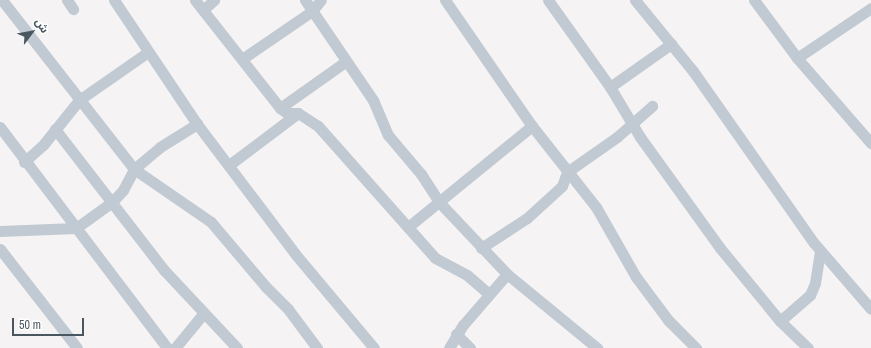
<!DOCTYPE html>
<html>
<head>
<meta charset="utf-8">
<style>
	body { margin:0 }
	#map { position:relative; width:871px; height:348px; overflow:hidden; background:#f5f3f3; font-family:"Archivo Narrow","Noto Sans Arabic",sans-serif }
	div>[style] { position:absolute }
	.minor>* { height:11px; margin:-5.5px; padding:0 5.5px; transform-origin:5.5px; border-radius:5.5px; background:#c1cad2 }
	span { translate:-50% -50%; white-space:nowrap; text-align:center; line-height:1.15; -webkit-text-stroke:3px #fff; paint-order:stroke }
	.north { position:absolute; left:12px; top:12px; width:40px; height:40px; -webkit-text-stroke:3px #fff; paint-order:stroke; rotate:58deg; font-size:11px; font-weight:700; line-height:16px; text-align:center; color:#495761 }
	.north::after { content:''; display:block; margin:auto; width:14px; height:18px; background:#495761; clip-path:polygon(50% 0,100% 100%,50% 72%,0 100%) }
	.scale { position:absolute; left:12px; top:318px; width:72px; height:18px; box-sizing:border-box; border:2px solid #495761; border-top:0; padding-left:5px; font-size:12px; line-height:14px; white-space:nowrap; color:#495761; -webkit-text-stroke:3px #fff; paint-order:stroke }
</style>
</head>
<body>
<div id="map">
	<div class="minor">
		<i style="left:2px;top:0;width:214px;rotate:52deg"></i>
		<i style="left:134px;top:169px;width:93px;rotate:34.5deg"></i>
		<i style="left:211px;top:222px;width:85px;rotate:49.8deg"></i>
		<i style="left:266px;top:287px;width:31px;rotate:45deg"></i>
		<i style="left:288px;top:309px;width:49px;rotate:53.4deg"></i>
		<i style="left:67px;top:0;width:11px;rotate:56deg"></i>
		<i style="left:114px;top:0;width:149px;rotate:56.2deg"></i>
		<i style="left:197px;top:124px;width:164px;rotate:52.9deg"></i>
		<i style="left:296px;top:255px;width:121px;rotate:50deg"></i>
		<i style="left:195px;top:0;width:137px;rotate:51.8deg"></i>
		<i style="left:280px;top:108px;width:9px;rotate:36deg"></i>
		<i style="left:287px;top:113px;width:11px"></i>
		<i style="left:298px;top:113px;width:24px;rotate:33deg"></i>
		<i style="left:318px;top:126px;width:176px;rotate:48.4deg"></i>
		<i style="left:435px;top:258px;width:36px;rotate:28deg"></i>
		<i style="left:467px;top:275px;width:29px;rotate:41deg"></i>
		<i style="left:305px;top:0;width:121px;rotate:55.8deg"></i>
		<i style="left:373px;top:100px;width:38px;rotate:67deg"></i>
		<i style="left:388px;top:135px;width:51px;rotate:49.8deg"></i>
		<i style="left:421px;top:174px;width:33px;rotate:57deg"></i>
		<i style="left:439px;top:202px;width:99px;rotate:46.6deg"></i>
		<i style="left:445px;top:0;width:153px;rotate:55.4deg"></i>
		<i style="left:532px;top:126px;width:103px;rotate:51.7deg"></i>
		<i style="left:596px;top:207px;width:81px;rotate:60.3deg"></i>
		<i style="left:636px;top:277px;width:54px;rotate:53.3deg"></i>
		<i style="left:668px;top:320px;width:40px;rotate:45deg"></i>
		<i style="left:548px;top:0;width:107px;rotate:54.5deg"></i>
		<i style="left:610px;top:87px;width:58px;rotate:59deg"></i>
		<i style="left:640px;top:137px;width:137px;rotate:54.2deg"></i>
		<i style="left:720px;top:248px;width:94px;rotate:50.6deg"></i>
		<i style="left:780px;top:321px;width:39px;rotate:44deg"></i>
		<i style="left:635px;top:0;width:92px;rotate:50.8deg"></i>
		<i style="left:693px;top:71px;width:210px;rotate:54.9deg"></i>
		<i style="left:814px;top:243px;width:87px;rotate:49.2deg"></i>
		<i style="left:754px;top:0;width:72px;rotate:53.4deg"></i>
		<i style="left:797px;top:58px;width:113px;rotate:49deg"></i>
		<i style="left:203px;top:10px;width:15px;rotate:-42deg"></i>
		<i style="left:797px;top:58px;width:89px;rotate:-34deg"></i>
		<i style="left:242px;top:59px;width:85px;rotate:-34.4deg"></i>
		<i style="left:312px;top:11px;width:14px;rotate:-51deg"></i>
		<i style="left:610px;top:87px;width:75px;rotate:-35.2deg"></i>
		<i style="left:280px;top:108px;width:80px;rotate:-35.3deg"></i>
		<i style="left:0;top:127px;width:277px;rotate:52.9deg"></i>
		<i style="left:55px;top:129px;width:178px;rotate:52.3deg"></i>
		<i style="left:164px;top:270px;width:107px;rotate:46.9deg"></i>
		<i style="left:24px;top:162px;width:25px;rotate:-42deg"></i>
		<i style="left:43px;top:145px;width:58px;rotate:-51.3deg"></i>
		<i style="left:79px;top:100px;width:84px;rotate:-34.8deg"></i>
		<i style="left:229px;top:165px;width:86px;rotate:-37deg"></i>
		<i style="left:408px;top:227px;width:160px;rotate:-39.2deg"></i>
		<i style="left:0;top:231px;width:76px;rotate:-2.3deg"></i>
		<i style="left:76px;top:228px;width:44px;rotate:-35.8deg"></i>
		<i style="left:112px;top:202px;width:16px;rotate:-47deg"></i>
		<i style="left:123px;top:190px;width:24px;rotate:-62deg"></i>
		<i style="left:134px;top:169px;width:34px;rotate:-40deg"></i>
		<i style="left:160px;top:147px;width:44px;rotate:-31.9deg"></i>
		<i style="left:481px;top:248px;width:55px;rotate:-33.1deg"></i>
		<i style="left:527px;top:218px;width:47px;rotate:-42.4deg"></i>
		<i style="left:562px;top:186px;width:15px;rotate:-70deg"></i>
		<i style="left:567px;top:172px;width:61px;rotate:-35deg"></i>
		<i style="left:617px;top:137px;width:47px;rotate:-41.5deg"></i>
		<i style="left:0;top:249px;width:125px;rotate:52.1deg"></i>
		<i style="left:780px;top:321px;width:40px;rotate:-41deg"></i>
		<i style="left:810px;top:295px;width:13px;rotate:-67deg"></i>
		<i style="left:815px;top:283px;width:33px;rotate:-81deg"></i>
		<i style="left:456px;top:334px;width:20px;rotate:45deg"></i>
		<i style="left:175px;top:348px;width:44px;rotate:-50.5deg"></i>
		<i style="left:449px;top:348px;width:27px;rotate:-59deg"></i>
		<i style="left:463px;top:325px;width:67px;rotate:-49.2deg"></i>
		<i style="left:507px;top:274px;width:117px;rotate:39.4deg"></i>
	</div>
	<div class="north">ش</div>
	<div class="scale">50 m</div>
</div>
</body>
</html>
